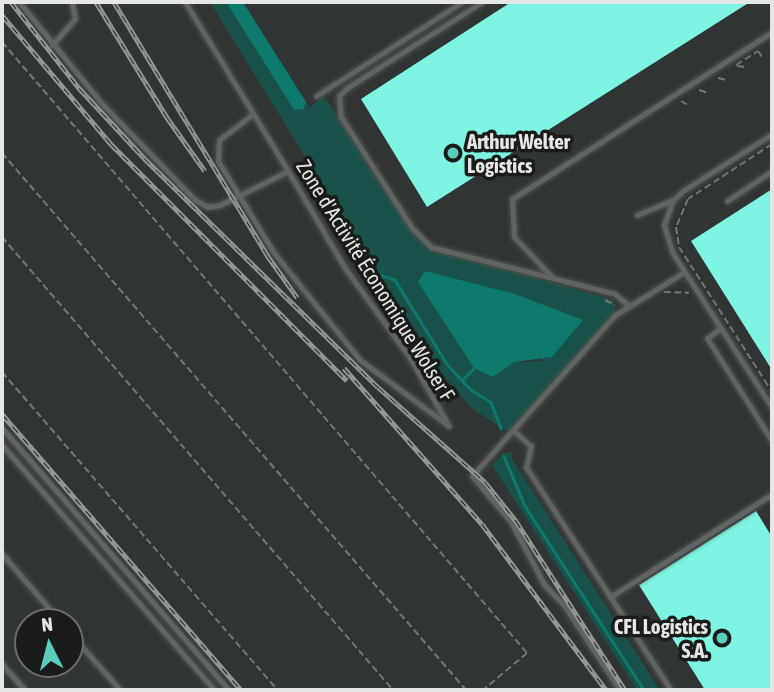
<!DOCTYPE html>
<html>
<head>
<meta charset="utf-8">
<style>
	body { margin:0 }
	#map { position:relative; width:774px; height:692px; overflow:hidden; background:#313434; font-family:"Asap Condensed",sans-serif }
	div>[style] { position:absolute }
	.green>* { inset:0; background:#19524a }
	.water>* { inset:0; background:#0d7a6d }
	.stream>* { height:2.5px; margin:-1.25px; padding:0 1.25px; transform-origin:1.25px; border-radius:1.25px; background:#0d7a6d }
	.building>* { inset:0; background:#7df5e2 }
	.path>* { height:2px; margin-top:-1px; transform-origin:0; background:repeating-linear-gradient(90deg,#757777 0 7px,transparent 0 10.5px) }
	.roads { filter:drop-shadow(0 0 2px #4e5150) drop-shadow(0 0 2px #4e5150) }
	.service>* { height:5px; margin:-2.5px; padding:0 2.5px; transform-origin:2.5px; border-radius:2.5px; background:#606463 }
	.rail>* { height:5px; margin-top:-2.5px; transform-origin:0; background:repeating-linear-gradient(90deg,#1a1c1b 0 8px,#939696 0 16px); box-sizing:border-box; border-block:2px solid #939696 }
	.dots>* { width:19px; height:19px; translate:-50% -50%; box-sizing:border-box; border:4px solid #1a1c1b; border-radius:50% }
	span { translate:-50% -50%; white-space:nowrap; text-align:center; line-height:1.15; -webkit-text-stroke:7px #1a1c1b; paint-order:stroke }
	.poi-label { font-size:21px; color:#e5e7e7; font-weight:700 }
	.left { translate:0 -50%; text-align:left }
	.right { translate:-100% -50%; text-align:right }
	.street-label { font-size:21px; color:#e5e7e7 }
	.frame { position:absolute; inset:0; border:4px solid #e5e7e7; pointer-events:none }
	.north { position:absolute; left:14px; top:608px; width:70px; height:70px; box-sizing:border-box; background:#1a1c1b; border:2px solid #6b6d6d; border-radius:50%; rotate:354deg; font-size:19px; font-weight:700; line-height:28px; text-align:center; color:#e5e7e7 }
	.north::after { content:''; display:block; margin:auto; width:24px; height:32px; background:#5acebd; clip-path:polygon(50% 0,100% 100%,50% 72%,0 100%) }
</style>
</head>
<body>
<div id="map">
	<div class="green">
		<i style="clip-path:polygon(evenodd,210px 2px,226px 2px,294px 110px,306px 107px,306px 102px,310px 107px,324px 96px,410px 230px,430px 249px,614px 300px,615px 315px,511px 433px,474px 410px,433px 364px,210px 2px,418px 282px,544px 361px,514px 362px,418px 282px)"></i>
		<i style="clip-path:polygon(512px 452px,512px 459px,660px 690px,637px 690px,499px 476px,492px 465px,503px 453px)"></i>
	</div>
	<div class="water">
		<i style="clip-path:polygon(226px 2px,243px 2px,306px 102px,304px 109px,294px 110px)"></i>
		<i style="clip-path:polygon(425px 271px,515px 294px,583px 320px,552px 357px,514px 362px,493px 377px,474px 368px,418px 282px)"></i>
	</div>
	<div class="stream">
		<i style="left:375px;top:273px;width:21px;rotate:19deg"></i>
		<i style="left:395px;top:280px;width:99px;rotate:58.2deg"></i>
		<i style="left:447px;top:364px;width:34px;rotate:47deg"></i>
		<i style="left:470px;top:389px;width:25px;rotate:32deg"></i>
		<i style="left:491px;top:402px;width:28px;rotate:69deg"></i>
		<i style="left:462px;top:380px;width:17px;rotate:-45deg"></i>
		<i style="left:504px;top:456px;width:54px;rotate:67.2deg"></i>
		<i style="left:525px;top:506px;width:219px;rotate:57.1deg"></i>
	</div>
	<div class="building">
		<i style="clip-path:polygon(511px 2px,750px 2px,427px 207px,361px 99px)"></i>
		<i style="clip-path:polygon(772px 189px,772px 370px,691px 241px)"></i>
		<i style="clip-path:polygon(756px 511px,772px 537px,772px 690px,705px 690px,639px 585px)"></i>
	</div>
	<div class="path">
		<i style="left:2px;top:42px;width:806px;rotate:49.33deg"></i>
		<i style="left:527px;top:653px;width:57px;rotate:139.9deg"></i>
		<i style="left:736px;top:65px;width:26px;rotate:-32deg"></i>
		<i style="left:758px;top:51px;width:7px;rotate:56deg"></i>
		<i style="left:737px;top:66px;width:8px;rotate:7deg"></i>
		<i style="left:718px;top:78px;width:9px;rotate:13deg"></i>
		<i style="left:699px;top:90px;width:9px;rotate:18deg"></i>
		<i style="left:681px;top:101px;width:8px;rotate:30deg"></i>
		<i style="left:772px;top:144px;width:100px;rotate:146.8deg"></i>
		<i style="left:688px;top:199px;width:30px;rotate:113deg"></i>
		<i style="left:676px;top:227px;width:20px;rotate:81deg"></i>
		<i style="left:679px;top:247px;width:172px;rotate:57.3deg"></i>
		<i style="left:2px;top:153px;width:710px;rotate:49.17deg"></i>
		<i style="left:2px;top:237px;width:598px;rotate:49.2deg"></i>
		<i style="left:664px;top:292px;width:25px;rotate:2deg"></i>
		<i style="left:605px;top:300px;width:11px;rotate:27deg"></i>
		<i style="left:2px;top:372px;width:420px;rotate:49.1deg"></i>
	</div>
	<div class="roads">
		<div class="service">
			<i style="left:19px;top:2px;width:133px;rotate:50.8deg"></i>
			<i style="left:103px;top:105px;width:132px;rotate:45.9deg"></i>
			<i style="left:195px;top:200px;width:15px;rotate:28deg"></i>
			<i style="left:208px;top:207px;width:12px;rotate:-9deg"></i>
			<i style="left:220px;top:205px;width:76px;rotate:-26.6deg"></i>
			<i style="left:185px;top:2px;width:198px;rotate:58.6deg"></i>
			<i style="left:288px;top:171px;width:113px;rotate:59.6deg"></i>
			<i style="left:345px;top:268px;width:111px;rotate:54.2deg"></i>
			<i style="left:410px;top:358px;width:78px;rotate:60.2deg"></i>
			<i style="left:449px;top:426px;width:111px;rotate:-143.4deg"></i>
			<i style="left:360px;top:360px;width:137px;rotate:-128.8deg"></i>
			<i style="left:274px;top:253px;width:108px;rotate:-121.3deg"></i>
			<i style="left:218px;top:161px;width:21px;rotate:-87deg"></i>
			<i style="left:219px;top:140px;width:43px;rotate:-37.4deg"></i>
			<i style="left:482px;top:2px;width:160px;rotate:147.5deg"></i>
			<i style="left:347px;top:88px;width:11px;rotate:135deg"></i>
			<i style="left:339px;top:96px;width:21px;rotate:85deg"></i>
			<i style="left:341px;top:117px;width:132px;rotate:57.4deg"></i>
			<i style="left:412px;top:228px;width:27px;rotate:45deg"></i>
			<i style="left:431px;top:247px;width:190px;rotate:14.3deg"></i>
			<i style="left:615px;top:294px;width:16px;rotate:40deg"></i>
			<i style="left:52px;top:45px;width:35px;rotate:-49deg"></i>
			<i style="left:75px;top:19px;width:17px;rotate:-100deg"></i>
			<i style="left:316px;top:96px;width:174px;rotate:-32.8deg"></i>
			<i style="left:772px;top:134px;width:104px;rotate:147.5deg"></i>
			<i style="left:684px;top:190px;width:15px;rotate:138deg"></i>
			<i style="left:673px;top:200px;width:27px;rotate:110deg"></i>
			<i style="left:664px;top:225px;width:28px;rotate:73deg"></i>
			<i style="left:672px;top:252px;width:185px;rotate:57.3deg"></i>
			<i style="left:727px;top:201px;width:54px;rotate:-33.7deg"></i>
			<i style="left:637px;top:215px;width:39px;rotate:-23deg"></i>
			<i style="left:552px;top:277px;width:55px;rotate:-133.5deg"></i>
			<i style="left:514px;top:237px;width:38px;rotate:-93deg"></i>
			<i style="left:512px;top:199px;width:309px;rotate:-32.7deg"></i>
			<i style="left:721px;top:328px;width:17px;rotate:144deg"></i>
			<i style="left:707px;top:338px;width:122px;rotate:57.7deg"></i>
			<i style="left:2px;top:428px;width:347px;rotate:49.1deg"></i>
			<i style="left:513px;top:430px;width:24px;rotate:42deg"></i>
			<i style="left:531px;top:446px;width:22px;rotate:103deg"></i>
			<i style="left:526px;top:467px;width:266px;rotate:57deg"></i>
			<i style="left:2px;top:445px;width:324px;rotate:49.1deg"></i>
			<i style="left:2px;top:554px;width:90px;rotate:49.1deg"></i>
			<i style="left:610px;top:597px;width:192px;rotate:-32.4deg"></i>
			<i style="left:70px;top:633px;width:76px;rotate:48.7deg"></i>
			<i style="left:2px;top:664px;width:35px;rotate:49deg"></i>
			<i style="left:620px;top:690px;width:102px;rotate:-123.4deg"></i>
			<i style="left:564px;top:605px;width:29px;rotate:-134deg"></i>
			<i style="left:544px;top:584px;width:70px;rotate:-118deg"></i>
			<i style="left:511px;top:522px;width:60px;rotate:-130.3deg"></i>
			<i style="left:472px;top:476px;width:215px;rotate:-48.4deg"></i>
			<i style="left:615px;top:315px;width:81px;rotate:-31.9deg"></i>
		</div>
	</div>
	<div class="rail">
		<i style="left:11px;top:2px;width:110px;rotate:51.7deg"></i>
		<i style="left:79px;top:88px;width:96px;rotate:47.1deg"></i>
		<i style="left:144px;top:158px;width:327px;rotate:44.4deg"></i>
		<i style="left:378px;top:387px;width:143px;rotate:41.6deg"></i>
		<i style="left:485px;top:482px;width:50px;rotate:51.5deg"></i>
		<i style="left:516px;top:521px;width:201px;rotate:57.2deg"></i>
		<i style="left:96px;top:2px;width:134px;rotate:58.4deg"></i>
		<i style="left:166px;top:116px;width:67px;rotate:54.7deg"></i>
		<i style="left:114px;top:2px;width:296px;rotate:58.8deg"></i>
		<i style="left:267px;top:255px;width:52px;rotate:54.5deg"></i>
		<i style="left:2px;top:15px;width:169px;rotate:49.8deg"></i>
		<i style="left:111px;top:144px;width:334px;rotate:45.1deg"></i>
		<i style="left:344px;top:368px;width:208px;rotate:48.5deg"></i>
		<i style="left:482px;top:524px;width:207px;rotate:53.2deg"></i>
		<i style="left:2px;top:414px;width:365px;rotate:49.1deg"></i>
	</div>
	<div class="dots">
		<i style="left:453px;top:153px;background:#5acebd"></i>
		<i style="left:722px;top:638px;background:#5acebd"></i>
	</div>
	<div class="poi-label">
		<span class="left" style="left:467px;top:153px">Arthur Welter<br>Logistics</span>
		<span class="right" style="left:708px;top:638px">CFL Logistics<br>S.A.</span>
	</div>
	<div class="street-label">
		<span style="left:376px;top:280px;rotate:58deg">Zone d'Activité Économique Wolser F</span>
	</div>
	<div class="frame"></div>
	<div class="north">N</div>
</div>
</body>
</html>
